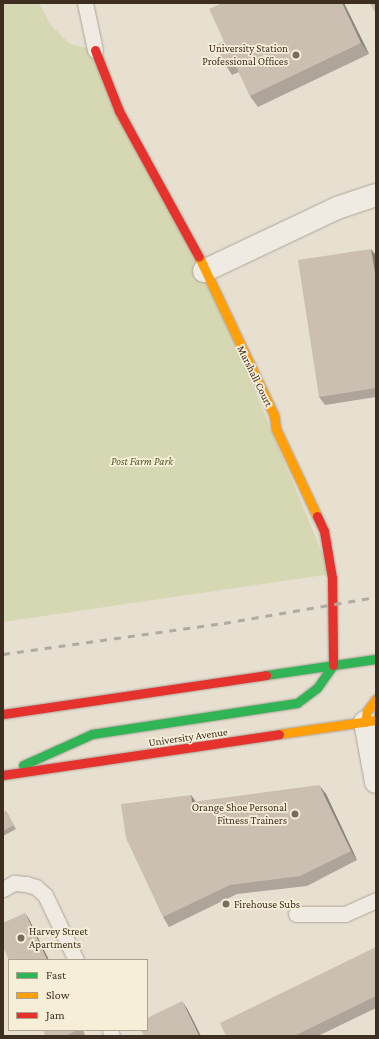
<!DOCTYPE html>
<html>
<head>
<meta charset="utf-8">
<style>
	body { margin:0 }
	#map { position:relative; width:379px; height:1039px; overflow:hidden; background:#e7e0d1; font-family:"Crimson Pro",serif }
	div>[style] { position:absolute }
	.green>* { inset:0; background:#d6d7b3 }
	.roads { filter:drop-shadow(0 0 1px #ada599) drop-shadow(0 0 1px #ada599) }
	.lane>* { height:15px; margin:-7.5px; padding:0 7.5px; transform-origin:7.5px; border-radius:7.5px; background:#efebe3 }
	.street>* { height:22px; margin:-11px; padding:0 11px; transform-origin:11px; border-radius:11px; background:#efebe3 }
	.fast>* { height:9px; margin:-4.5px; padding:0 4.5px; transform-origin:4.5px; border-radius:4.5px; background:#30b455 }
	.slow>* { height:9px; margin:-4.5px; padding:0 4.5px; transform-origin:4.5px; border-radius:4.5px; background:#ff9f0a }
	.jam>* { height:9px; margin:-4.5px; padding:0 4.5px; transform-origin:4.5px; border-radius:4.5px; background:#e5322d }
	.rail>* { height:3px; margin-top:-1.5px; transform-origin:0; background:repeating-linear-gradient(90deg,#afaaa2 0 7px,transparent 0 14px) }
	.wall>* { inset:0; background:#afa499 }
	.shaded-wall>* { inset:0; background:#8e867d }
	.building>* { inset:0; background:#cbbfb2 }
	.dots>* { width:11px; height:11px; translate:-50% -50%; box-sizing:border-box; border:2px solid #f7eed8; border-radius:50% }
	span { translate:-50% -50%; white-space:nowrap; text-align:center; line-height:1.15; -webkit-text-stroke:3.5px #f7eed8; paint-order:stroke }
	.poi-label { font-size:11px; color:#3d2e20 }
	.right { translate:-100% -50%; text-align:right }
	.left { translate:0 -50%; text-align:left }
	.street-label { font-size:11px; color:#3d2e20 }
	.park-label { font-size:11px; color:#4d5a26; font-style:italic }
	.frame { position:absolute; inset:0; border:4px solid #3d2e20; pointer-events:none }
	.legend { position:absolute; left:8px; top:959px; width:140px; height:72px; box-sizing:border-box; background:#f7eed8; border:1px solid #ada18e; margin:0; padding:5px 7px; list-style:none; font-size:12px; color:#3d2e20 }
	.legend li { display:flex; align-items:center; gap:8px; height:20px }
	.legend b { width:20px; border:1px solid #ada18e }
</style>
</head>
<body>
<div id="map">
	<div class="green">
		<i style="clip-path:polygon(3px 3px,39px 3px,50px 24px,70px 44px,95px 50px,199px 257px,331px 574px,3px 622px)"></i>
	</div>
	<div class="roads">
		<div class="lane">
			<i style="left:85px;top:3px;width:48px;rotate:78deg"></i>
			<i style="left:3px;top:889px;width:13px;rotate:-29deg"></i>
			<i style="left:14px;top:883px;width:12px;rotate:5deg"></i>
			<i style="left:26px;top:884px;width:10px;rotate:17deg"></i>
			<i style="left:36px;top:887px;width:12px;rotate:42deg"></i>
			<i style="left:45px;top:895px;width:72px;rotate:64.5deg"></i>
			<i style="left:296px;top:914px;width:49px"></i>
			<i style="left:345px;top:914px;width:34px;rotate:-24deg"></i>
			<i style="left:110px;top:1030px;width:6px;rotate:72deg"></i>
		</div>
		<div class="street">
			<i style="left:204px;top:271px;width:147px;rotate:-25.3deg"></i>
			<i style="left:337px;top:208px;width:41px;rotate:-18.4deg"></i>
			<i style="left:365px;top:722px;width:61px;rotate:79.6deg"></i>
		</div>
		<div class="fast">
			<i style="left:266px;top:675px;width:111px;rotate:-8.3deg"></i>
			<i style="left:23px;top:765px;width:76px;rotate:-24.2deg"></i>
			<i style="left:92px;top:734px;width:207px;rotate:-8.6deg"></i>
			<i style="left:297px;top:703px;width:25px;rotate:-37deg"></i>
			<i style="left:317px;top:688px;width:28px;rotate:-55deg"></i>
		</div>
		<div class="slow">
			<i style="left:199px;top:257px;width:175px;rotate:64.6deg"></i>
			<i style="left:274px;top:415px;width:14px;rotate:82deg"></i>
			<i style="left:276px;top:429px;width:96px;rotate:64.8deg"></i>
			<i style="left:365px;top:722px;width:11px;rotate:-80deg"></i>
			<i style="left:367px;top:711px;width:15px;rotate:-53deg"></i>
			<i style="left:279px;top:734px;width:98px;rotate:-8.2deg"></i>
		</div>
		<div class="jam">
			<i style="left:95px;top:50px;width:66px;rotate:68.5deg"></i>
			<i style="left:119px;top:111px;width:166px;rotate:61.3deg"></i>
			<i style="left:317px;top:516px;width:17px;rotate:65deg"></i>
			<i style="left:324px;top:531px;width:48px;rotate:80.3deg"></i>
			<i style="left:332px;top:578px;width:87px;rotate:89.3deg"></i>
			<i style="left:3px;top:714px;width:266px;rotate:-8.4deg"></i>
			<i style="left:3px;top:775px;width:279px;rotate:-8.4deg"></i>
		</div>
	</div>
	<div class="rail">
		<i style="left:3px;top:654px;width:223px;rotate:-8deg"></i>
		<i style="left:224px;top:623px;width:154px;rotate:-9.7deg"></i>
	</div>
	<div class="wall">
		<i style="clip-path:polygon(222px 3px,344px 3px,369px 54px,258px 107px,250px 96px,239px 72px,232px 75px,225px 64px)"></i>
		<i style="clip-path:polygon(371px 249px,376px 256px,376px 397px,325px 405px,319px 397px)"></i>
		<i style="clip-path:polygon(326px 794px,357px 860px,307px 886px,237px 894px,169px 927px,163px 917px,191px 795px,195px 802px)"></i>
		<i style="clip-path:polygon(6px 811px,16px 829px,3px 836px,3px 813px)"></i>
		<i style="clip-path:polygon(376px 947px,376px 1008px,318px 1036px,226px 1036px)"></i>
		<i style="clip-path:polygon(43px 1030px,83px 1030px,85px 1035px,83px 1036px,46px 1036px)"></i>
	</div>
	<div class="shaded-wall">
		<i style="clip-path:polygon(342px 3px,344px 3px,369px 54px,361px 43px)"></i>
		<i style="clip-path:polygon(371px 249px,376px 256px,376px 280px)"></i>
		<i style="clip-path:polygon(319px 785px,326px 794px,357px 860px,351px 851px)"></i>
		<i style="clip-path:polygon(191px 795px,198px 805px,192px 802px)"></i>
		<i style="clip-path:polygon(25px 913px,29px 919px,49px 960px,47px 960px)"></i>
		<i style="clip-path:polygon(182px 1001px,188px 1010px,201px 1036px,199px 1036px)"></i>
	</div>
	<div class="building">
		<i style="clip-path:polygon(222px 3px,342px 3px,361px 43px,250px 96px,233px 60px,225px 64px,216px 45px,224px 41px,209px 9px)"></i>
		<i style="clip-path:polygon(370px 3px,376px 3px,376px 15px)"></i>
		<i style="clip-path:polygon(371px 249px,376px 280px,376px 388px,319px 397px,298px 260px)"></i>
		<i style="clip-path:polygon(319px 785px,351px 851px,300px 876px,230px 885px,163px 917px,126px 838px,121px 804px,191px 795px,192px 802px)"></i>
		<i style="clip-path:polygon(6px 811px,14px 825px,3px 831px,3px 813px)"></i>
		<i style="clip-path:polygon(25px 913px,47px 960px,9px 960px,3px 947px,3px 923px)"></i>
		<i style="clip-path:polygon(376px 947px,376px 996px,294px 1036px,226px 1036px,220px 1023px)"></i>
		<i style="clip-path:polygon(182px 1001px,199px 1036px,144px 1036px,141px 1030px,147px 1030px,147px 1018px)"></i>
		<i style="clip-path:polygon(43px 1030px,78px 1030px,65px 1036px,46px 1036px)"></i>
	</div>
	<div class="dots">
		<i style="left:296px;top:55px;background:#786c5e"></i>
		<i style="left:295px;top:814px;background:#786c5e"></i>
		<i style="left:226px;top:904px;background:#786c5e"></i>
		<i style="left:21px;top:938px;background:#786c5e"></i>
	</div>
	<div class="poi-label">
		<span class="right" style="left:288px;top:55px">University Station<br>Professional Offices</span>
		<span class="right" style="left:287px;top:814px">Orange Shoe Personal<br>Fitness Trainers</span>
		<span class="left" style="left:234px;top:904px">Firehouse Subs</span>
		<span class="left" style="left:29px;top:938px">Harvey Street<br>Apartments</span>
	</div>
	<div class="street-label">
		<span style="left:255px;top:376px;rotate:64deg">Marshall Court</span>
		<span style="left:188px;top:737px;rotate:-8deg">University Avenue</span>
	</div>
	<div class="park-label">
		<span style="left:142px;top:461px">Post Farm Park</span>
	</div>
	<div class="frame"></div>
	<ul class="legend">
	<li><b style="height:5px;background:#30b455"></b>Fast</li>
	<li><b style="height:5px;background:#ff9f0a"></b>Slow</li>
	<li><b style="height:5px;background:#e5322d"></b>Jam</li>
	</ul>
</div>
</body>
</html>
